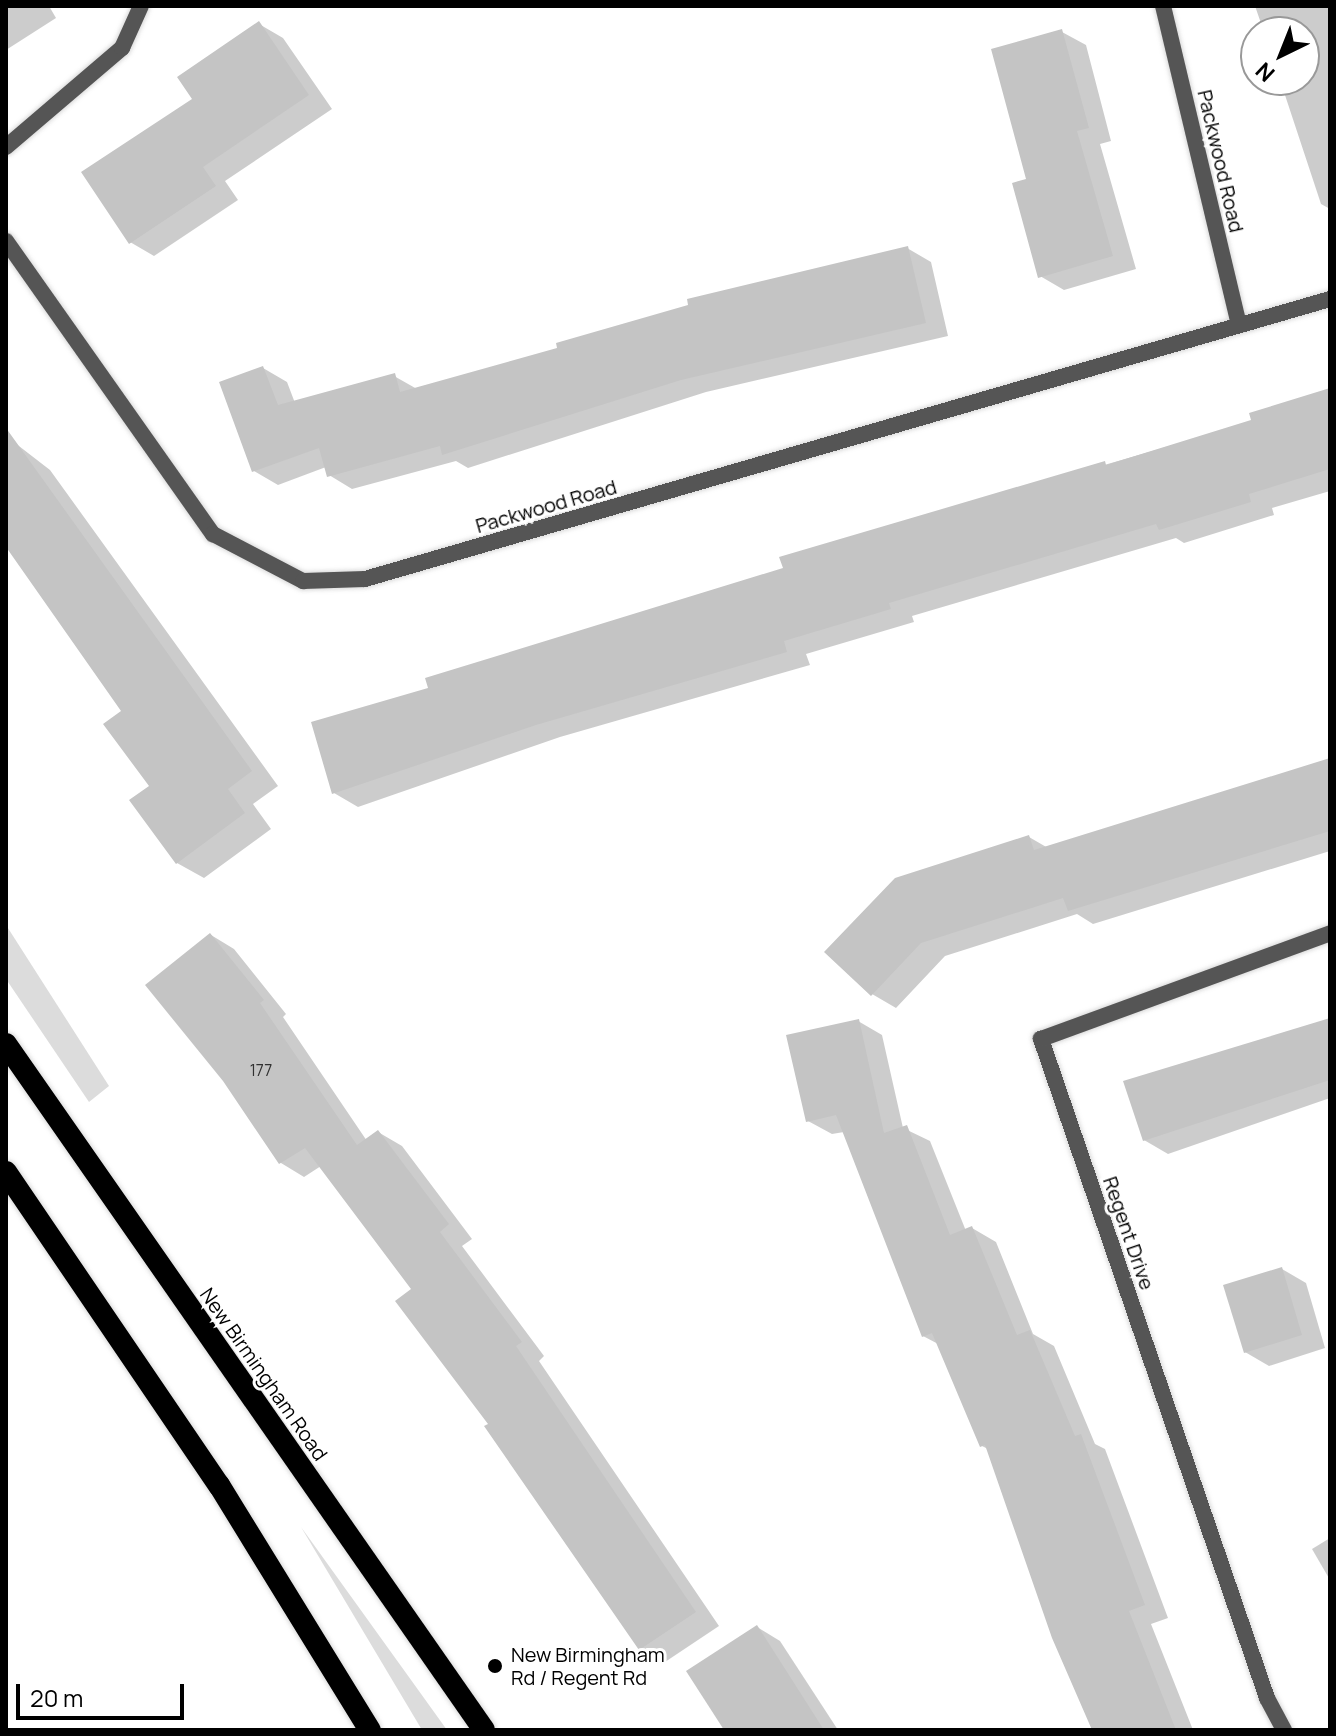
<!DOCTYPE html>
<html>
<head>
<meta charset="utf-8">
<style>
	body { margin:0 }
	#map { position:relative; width:1336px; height:1736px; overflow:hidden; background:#fff; font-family:Manrope,sans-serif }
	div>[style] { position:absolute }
	.green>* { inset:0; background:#dcdcdc }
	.shadow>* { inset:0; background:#0003 }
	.building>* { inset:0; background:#c4c4c4 }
	.roads { filter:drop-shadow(0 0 2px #dbdbdb) drop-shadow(0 0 2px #dbdbdb) }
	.minor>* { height:16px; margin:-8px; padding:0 8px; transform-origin:8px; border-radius:8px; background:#555 }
	.trunk>* { height:22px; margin:-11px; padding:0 11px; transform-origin:11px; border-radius:11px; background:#000 }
	.dots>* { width:22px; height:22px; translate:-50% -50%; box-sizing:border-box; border:4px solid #fff; border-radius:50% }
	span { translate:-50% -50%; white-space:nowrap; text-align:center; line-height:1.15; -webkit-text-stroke:6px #fff; paint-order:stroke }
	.number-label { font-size:16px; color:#313131 }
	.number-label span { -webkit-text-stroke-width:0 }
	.street-label { font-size:20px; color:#000 }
	.poi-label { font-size:20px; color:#000 }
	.left { translate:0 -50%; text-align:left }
	.frame { position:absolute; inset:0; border:8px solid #000; pointer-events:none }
	.north { position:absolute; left:1240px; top:16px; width:80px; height:80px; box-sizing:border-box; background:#fff; border:2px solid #999; border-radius:50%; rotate:223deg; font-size:22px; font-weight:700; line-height:32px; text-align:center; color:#000 }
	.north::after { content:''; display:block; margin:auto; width:28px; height:36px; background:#000; clip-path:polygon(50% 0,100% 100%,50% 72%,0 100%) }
	.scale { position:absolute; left:16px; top:1684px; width:168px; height:36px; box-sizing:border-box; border:4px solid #000; border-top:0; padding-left:10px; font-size:24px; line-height:28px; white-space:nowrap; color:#000; -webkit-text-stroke:6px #fff; paint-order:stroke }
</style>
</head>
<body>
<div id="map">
	<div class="green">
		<i style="clip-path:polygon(6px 925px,109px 1086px,89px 1102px,6px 979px)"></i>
		<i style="clip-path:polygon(301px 1527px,447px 1730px,422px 1730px)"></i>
	</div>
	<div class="shadow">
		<i style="clip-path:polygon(6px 6px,49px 6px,56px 18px,6px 50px)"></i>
		<i style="clip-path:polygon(1255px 6px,1330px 6px,1330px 209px,1321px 204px,1280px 80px,1304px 80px,1304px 32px,1264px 32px)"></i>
		<i style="clip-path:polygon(259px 24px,283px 38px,332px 109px,225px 181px,238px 200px,154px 256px,130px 242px,195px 99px)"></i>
		<i style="clip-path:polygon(1062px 32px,1086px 45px,1111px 141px,1100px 144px,1136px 269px,1064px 290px,1040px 276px,1028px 181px)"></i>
		<i style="clip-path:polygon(907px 248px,931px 262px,948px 336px,706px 392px,468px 468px,456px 461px,352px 489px,329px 475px,326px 467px,278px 485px,254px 471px,263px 368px,287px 382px,295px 403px,394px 376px,417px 389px)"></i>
		<i style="clip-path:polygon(1330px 391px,1330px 491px,1272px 508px,1274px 515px,1184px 543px,1176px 538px,912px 616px,914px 622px,806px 654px,810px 665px,560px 737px,358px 807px,334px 793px,430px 690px,785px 569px,782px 558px,1253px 422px)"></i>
		<i style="clip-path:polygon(6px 436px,50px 470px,278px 786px,253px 804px,271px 829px,204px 878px,177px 863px,123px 711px,6px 544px)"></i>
		<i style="clip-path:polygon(1330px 761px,1330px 851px,1093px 924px,1077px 914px,945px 956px,896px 1008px,872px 994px,827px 952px,1029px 837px,1048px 848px)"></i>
		<i style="clip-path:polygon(211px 935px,234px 949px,286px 1014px,283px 1017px,367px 1141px,378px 1132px,402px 1146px,472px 1239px,462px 1246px,544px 1356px,539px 1361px,719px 1626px,665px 1662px,641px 1649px,491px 1424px,414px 1289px,321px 1166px,304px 1177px,281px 1163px,225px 1080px)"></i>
		<i style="clip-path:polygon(1330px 1020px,1330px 1098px,1168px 1154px,1144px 1140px)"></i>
		<i style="clip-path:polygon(858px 1021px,882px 1035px,903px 1128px,930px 1141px,966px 1231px,972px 1228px,996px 1242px,1033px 1334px,1054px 1346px,1095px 1444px,1105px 1449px,1168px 1618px,1151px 1624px,1193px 1730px,1094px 1730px,988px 1449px,982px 1446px,940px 1345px,923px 1336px,844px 1132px,832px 1134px,808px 1121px)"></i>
		<i style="clip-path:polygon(1282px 1269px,1306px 1283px,1325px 1348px,1269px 1366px,1245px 1352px)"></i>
		<i style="clip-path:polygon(1330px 1538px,1330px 1580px,1312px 1549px)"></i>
		<i style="clip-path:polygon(757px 1627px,780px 1641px,838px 1730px,727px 1730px)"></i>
	</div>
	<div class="building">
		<i style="clip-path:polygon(259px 21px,309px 95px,203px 167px,216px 186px,129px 244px,81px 172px,192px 99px,177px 77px)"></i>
		<i style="clip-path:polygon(1062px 29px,1089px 128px,1077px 131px,1113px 256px,1038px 278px,1012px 183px,1026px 179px,991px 49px)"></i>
		<i style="clip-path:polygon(908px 246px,926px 323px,681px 380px,442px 455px,440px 446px,327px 477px,319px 448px,252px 472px,219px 382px,263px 366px,278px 405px,395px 373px,400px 392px,557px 348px,556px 343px,688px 305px,687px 299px)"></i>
		<i style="clip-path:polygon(1330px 388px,1330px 469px,1249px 494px,1251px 502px,1159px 530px,1156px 524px,889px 603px,891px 609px,784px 641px,787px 652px,536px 725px,332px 794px,311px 722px,428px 688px,425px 678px,783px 568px,779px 557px,1105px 461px,1106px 465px,1251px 420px,1249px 413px)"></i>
		<i style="clip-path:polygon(6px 428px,252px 771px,228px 789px,245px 813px,176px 864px,129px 800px,149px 786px,103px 724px,121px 711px,6px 547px)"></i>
		<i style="clip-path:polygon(1330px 758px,1330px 831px,1068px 911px,1063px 898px,921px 943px,871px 996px,824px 952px,895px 878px,1029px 835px,1034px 850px)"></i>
		<i style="clip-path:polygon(210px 933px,264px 1000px,260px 1003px,357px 1145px,378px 1130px,449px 1224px,440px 1232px,522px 1342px,516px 1346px,696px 1612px,639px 1650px,484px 1426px,488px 1424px,395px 1301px,411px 1289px,305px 1148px,279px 1164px,223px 1081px,145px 985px)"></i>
		<i style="clip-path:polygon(1330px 1018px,1330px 1080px,1143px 1141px,1123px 1081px)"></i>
		<i style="clip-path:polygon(859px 1019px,884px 1133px,907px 1125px,950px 1235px,972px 1226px,1017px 1335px,1030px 1330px,1075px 1436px,1081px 1434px,1145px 1605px,1129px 1611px,1176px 1730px,1092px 1730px,1052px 1638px,985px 1445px,980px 1447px,932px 1333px,922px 1337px,836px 1115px,806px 1122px,786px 1035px)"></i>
		<i style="clip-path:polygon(1282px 1267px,1302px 1335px,1244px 1353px,1223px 1285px)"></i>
		<i style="clip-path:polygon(757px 1625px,824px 1730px,724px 1730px,686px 1671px)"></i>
	</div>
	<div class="roads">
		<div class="minor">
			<i style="left:1163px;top:6px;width:328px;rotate:76.6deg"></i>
			<i style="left:6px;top:147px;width:153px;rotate:-40.5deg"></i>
			<i style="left:122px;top:48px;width:46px;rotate:-65.7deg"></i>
			<i style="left:6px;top:241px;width:359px;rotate:54.8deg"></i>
			<i style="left:213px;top:534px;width:102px;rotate:27.6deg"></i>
			<i style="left:303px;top:581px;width:62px;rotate:-1.8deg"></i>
			<i style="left:365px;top:579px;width:1005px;rotate:-16.18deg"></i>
			<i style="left:1284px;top:1730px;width:36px;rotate:-118deg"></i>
			<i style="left:1267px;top:1698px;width:697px;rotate:-108.93deg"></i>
			<i style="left:1041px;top:1039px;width:308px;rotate:-20.1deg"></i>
		</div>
		<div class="trunk">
			<i style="left:6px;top:1044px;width:836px;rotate:55.13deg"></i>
			<i style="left:6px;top:1172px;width:379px;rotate:55.8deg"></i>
			<i style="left:219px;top:1485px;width:288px;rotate:58.4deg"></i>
		</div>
	</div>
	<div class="dots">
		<i style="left:495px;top:1666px;background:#000"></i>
	</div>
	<div class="number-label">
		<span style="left:261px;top:1070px">177</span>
	</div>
	<div class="street-label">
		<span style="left:1221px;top:161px;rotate:77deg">Packwood Road</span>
		<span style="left:546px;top:506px;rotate:-16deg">Packwood Road</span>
		<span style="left:1129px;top:1233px;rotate:71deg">Regent Drive</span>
		<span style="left:264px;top:1374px;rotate:55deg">New Birmingham Road</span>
	</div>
	<div class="poi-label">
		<span class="left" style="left:511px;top:1666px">New Birmingham<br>Rd / Regent Rd</span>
	</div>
	<div class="frame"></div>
	<div class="north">N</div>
	<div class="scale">20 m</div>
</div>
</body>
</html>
